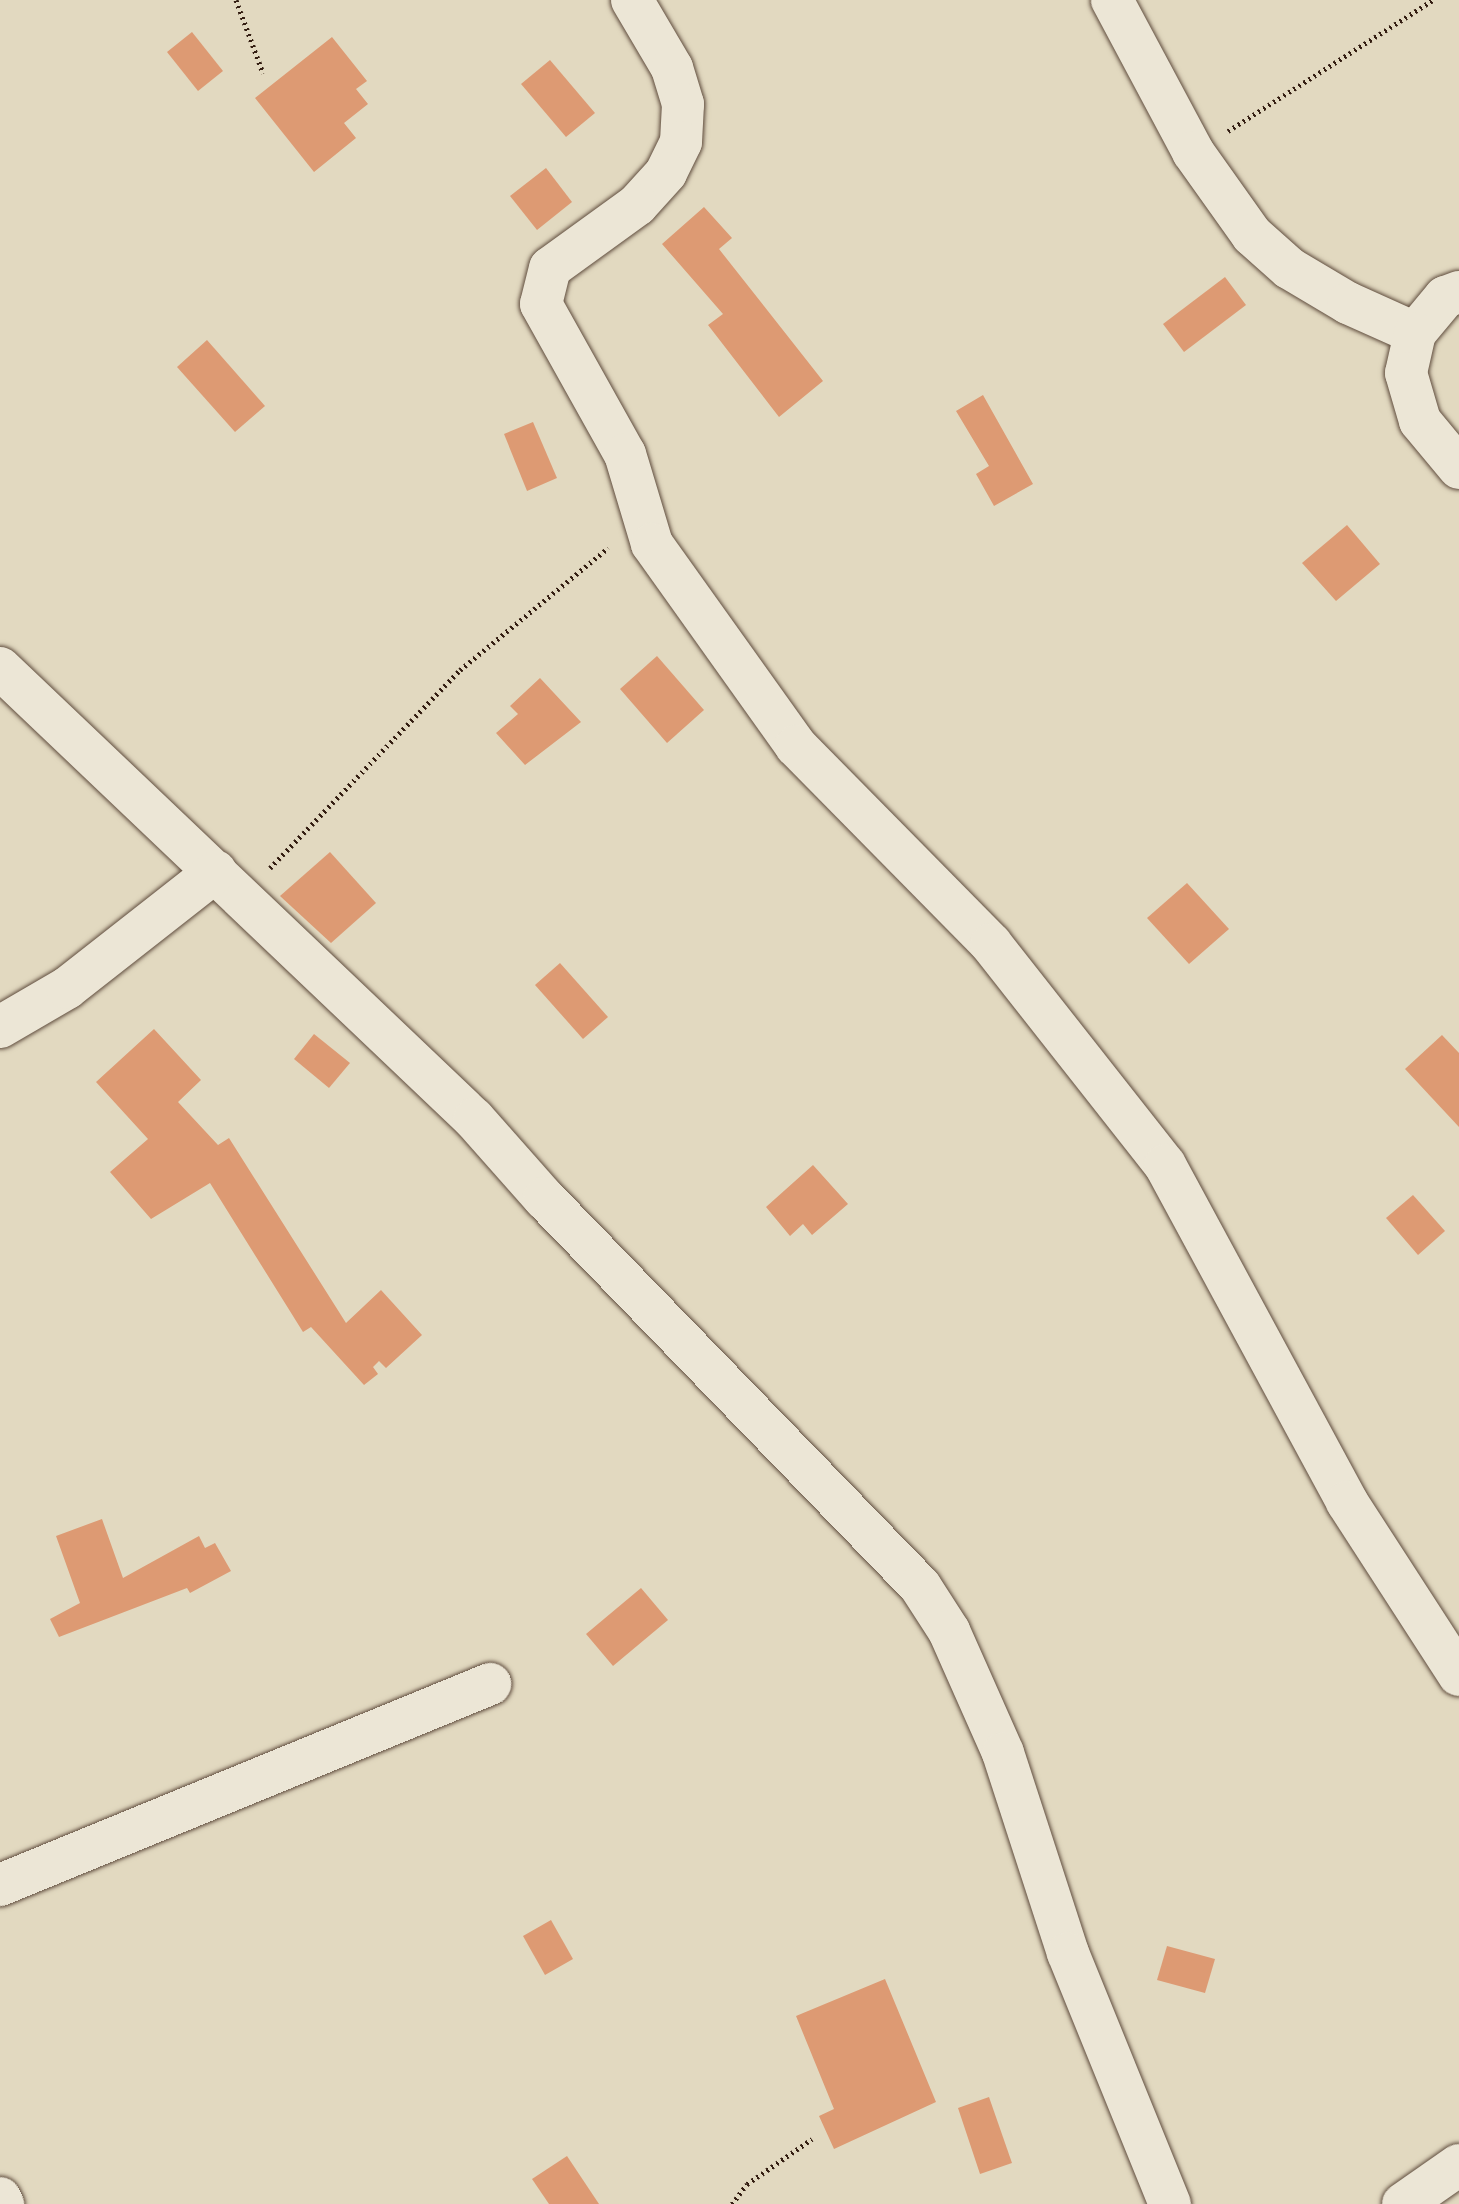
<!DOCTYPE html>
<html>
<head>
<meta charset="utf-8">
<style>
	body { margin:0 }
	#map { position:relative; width:1459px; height:2204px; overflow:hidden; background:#e2d9c0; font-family:"IM FELL DW Pica",serif }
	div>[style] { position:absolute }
	.building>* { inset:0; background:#dd9a73 }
	.path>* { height:5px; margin-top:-2.5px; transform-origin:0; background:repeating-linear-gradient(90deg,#331d11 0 2px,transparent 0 6px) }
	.roads { filter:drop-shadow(0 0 2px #5f4c3d) drop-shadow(0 0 2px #5f4c3d) }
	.minor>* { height:42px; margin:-21px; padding:0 21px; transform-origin:21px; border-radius:21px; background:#ece6d6 }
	span { translate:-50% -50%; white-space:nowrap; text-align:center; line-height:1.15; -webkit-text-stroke:8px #ece6d6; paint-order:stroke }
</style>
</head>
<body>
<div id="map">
	<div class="building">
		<i style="clip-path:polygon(192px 32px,223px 71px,198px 91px,167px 52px)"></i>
		<i style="clip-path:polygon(332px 37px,367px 81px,356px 89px,368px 104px,344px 123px,356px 138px,314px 172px,255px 98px)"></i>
		<i style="clip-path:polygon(550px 60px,595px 113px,566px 137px,521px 84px)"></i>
		<i style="clip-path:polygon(546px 168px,572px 202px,537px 230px,510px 196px)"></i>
		<i style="clip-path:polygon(704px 207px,732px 238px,719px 249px,823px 381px,779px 417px,708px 325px,723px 314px,662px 244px)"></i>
		<i style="clip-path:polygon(1225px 277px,1246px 305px,1184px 352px,1163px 324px)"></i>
		<i style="clip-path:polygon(207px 340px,265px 406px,235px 432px,177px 367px)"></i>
		<i style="clip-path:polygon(983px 395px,1033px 484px,994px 506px,976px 474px,989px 466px,956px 411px)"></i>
		<i style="clip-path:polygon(533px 422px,557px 478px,527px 491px,504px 434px)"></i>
		<i style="clip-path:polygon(1347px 525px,1380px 564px,1336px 601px,1302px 563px)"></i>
		<i style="clip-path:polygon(657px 656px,704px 710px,667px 743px,620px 689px)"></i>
		<i style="clip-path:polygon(540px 678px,581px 722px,525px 765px,496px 733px,518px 714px,510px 706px)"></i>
		<i style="clip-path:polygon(330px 852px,376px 903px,331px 943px,280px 896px)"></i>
		<i style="clip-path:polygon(1187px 883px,1229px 929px,1189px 964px,1147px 918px)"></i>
		<i style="clip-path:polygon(560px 963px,608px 1017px,583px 1039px,535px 985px)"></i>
		<i style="clip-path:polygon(154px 1029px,201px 1080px,178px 1102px,218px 1145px,229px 1138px,346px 1323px,381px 1290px,422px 1335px,386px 1368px,379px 1361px,373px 1367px,378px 1374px,364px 1385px,311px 1327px,303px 1332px,210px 1183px,151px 1219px,110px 1172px,148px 1139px,96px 1082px)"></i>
		<i style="clip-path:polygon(314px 1034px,350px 1063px,329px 1088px,294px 1059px)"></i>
		<i style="clip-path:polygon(1442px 1035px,1459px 1053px,1459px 1127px,1405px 1069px)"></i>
		<i style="clip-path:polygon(813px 1165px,848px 1204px,812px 1235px,803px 1224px,790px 1236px,766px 1207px)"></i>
		<i style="clip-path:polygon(1413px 1195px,1445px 1231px,1418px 1255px,1386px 1218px)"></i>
		<i style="clip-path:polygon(102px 1519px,123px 1578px,199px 1536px,205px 1548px,215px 1543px,231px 1571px,190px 1593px,187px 1588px,59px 1637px,50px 1619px,80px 1603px,56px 1536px)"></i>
		<i style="clip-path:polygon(641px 1588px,668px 1620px,613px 1666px,586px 1634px)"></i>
		<i style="clip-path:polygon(551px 1920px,573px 1959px,545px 1975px,523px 1936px)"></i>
		<i style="clip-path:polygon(1167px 1946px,1215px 1959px,1205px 1993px,1157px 1980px)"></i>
		<i style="clip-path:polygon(885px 1979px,936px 2102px,834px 2149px,819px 2116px,834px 2109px,796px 2016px)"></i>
		<i style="clip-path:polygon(989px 2097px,1012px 2163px,980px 2174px,958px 2108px)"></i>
		<i style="clip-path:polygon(567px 2156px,599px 2204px,549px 2204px,532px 2179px)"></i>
	</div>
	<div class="path">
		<i style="left:236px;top:0;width:78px;rotate:69.7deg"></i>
		<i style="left:1228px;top:131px;width:243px;rotate:-32.6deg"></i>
		<i style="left:270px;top:868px;width:274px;rotate:-46.2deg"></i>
		<i style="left:460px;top:670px;width:192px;rotate:-39.5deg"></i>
		<i style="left:732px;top:2204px;width:25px;rotate:-53deg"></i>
		<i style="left:747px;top:2184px;width:79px;rotate:-34.7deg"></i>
	</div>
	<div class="roads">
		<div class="minor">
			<i style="left:632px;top:0;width:79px;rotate:59.5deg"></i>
			<i style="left:672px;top:68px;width:38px;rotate:73deg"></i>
			<i style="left:683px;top:104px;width:38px;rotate:93deg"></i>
			<i style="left:681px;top:142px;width:34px;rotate:116deg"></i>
			<i style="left:666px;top:173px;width:43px;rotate:132.2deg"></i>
			<i style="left:637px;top:205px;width:107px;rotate:144.1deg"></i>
			<i style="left:550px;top:268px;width:37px;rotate:104deg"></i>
			<i style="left:541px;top:304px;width:172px;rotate:60.8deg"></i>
			<i style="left:625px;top:454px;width:94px;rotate:73.3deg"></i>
			<i style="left:652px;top:544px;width:248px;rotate:54.5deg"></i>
			<i style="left:796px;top:746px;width:278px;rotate:45.4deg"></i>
			<i style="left:991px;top:944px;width:281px;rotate:51.8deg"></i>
			<i style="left:1165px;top:1165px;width:383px;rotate:61.6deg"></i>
			<i style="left:1347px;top:1502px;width:206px;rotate:57.1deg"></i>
			<i style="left:1112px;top:0;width:172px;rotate:61.9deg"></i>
			<i style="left:1193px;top:152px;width:102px;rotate:54.6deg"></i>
			<i style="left:1252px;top:235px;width:50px;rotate:41.7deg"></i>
			<i style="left:1289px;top:268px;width:69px;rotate:30.7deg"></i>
			<i style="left:1348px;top:303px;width:73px;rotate:24.1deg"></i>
			<i style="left:1459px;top:292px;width:15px;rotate:160deg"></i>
			<i style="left:1445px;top:297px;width:47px;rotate:129.8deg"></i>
			<i style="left:1415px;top:333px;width:41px;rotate:102.7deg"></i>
			<i style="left:1406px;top:373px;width:50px;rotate:73.7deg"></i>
			<i style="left:1420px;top:421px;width:61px;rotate:50.3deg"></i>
			<i style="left:0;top:668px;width:654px;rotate:43.58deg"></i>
			<i style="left:474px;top:1119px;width:106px;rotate:48.5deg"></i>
			<i style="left:544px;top:1198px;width:540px;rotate:45.9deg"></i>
			<i style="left:920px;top:1586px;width:54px;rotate:57.2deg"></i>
			<i style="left:949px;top:1631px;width:133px;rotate:66.1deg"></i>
			<i style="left:1003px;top:1753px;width:210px;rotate:72deg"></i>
			<i style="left:1068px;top:1953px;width:271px;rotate:67.9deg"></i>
			<i style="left:0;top:1027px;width:78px;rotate:-30.2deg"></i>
			<i style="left:67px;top:988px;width:189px;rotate:-38.1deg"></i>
			<i style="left:0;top:1885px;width:530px;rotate:-22.3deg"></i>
			<i style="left:0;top:2198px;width:7px;rotate:63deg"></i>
			<i style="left:1403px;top:2204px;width:68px;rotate:-34.9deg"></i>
		</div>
	</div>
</div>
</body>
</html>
